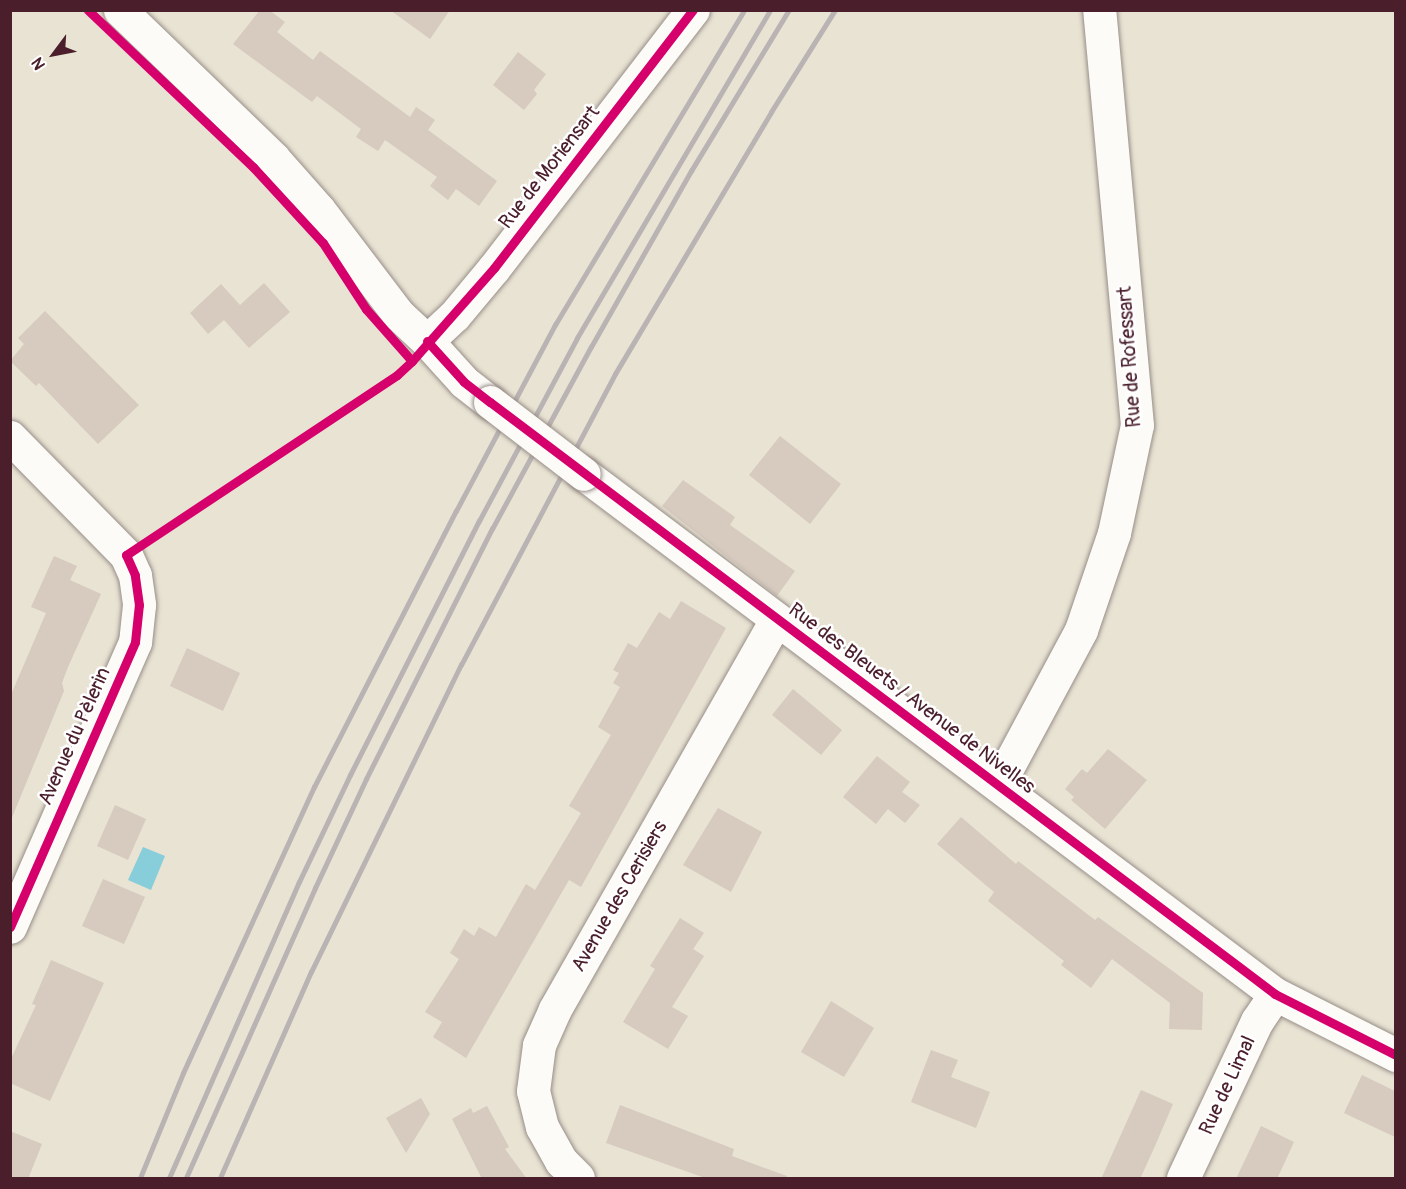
<!DOCTYPE html>
<html>
<head>
<meta charset="utf-8">
<style>
	body { margin:0 }
	#map { position:relative; width:1406px; height:1189px; overflow:hidden; background:#e8e3d3; font-family:Pangolin,sans-serif }
	div>[style] { position:absolute }
	.water>* { inset:0; background:#88cdda }
	.building>* { inset:0; background:#d7cabf }
	.path>* { height:4px; margin-top:-2px; transform-origin:0; background:repeating-linear-gradient(90deg,#c3bdbb 0 4.5px,transparent 0 9px) }
	.roads { filter:drop-shadow(0 0 2px #988e88) drop-shadow(0 0 2px #988e88) }
	.minor>* { height:33px; margin:-16.5px; padding:0 16.5px; transform-origin:16.5px; border-radius:16.5px; background:#fcfbf8 }
	.rail>* { height:4.5px; margin:-2.25px; padding:0 2.25px; transform-origin:2.25px; border-radius:2.25px; background:#b9b3b3 }
	.bridges { filter:drop-shadow(0 0 2px #988e88) drop-shadow(0 0 2px #988e88) }
	.minor-bridge>* { height:33px; margin:-16.5px; padding:0 16.5px; transform-origin:16.5px; border-radius:16.5px; background:#fcfbf8 }
	.cycleway>* { height:9px; margin:-4.5px; padding:0 4.5px; transform-origin:4.5px; border-radius:4.5px; background:#d6006c }
	span { translate:-50% -50%; white-space:nowrap; text-align:center; line-height:1.15; -webkit-text-stroke:5px #fff; paint-order:stroke }
	.street-label { font-size:20px; color:#4a1f2b }
	.frame { position:absolute; inset:0; border:12px solid #4a1f2b; pointer-events:none }
	.north { position:absolute; left:24px; top:24px; width:60px; height:60px; -webkit-text-stroke:4px #fff; paint-order:stroke; rotate:238deg; font-size:16px; font-weight:700; line-height:24px; text-align:center; color:#4a1f2b }
	.north::after { content:''; display:block; margin:auto; width:21px; height:27px; background:#4a1f2b; clip-path:polygon(50% 0,100% 100%,50% 72%,0 100%) }
</style>
</head>
<body>
<div id="map">
	<div class="water">
		<i style="clip-path:polygon(143px 847px,165px 856px,151px 890px,128px 880px)"></i>
	</div>
	<div class="building">
		<i style="clip-path:polygon(260px 10px,269px 10px,285px 22px,277px 32px,313px 60px,320px 51px,410px 117px,416px 107px,435px 120px,428px 130px,497px 181px,479px 206px,456px 189px,448px 200px,430px 186px,437px 177px,385px 140px,378px 151px,356px 137px,361px 129px,317px 96px,312px 102px,233px 44px)"></i>
		<i style="clip-path:polygon(390px 10px,450px 10px,430px 39px)"></i>
		<i style="clip-path:polygon(518px 52px,546px 74px,534px 90px,537px 94px,524px 110px,493px 85px)"></i>
		<i style="clip-path:polygon(264px 283px,290px 312px,249px 348px,224px 320px,208px 334px,190px 313px,221px 284px,240px 305px)"></i>
		<i style="clip-path:polygon(45px 311px,139px 405px,98px 444px,39px 383px,36px 386px,10px 361px,24px 344px,18px 338px)"></i>
		<i style="clip-path:polygon(780px 436px,841px 484px,810px 524px,749px 475px)"></i>
		<i style="clip-path:polygon(683px 480px,735px 517px,730px 525px,795px 571px,777px 596px,662px 506px)"></i>
		<i style="clip-path:polygon(54px 556px,77px 566px,70px 580px,101px 594px,68px 667px,62px 683px,64px 691px,11px 820px,10px 697px,46px 613px,31px 607px)"></i>
		<i style="clip-path:polygon(681px 601px,726px 628px,581px 887px,569px 880px,466px 1058px,433px 1037px,442px 1022px,425px 1012px,459px 959px,450px 953px,464px 929px,474px 936px,479px 927px,496px 937px,526px 884px,535px 890px,581px 813px,569px 806px,611px 735px,598px 727px,620px 687px,613px 683px,619px 673px,613px 670px,628px 643px,637px 648px,659px 612px,670px 619px)"></i>
		<i style="clip-path:polygon(187px 648px,240px 673px,223px 711px,170px 686px)"></i>
		<i style="clip-path:polygon(793px 689px,842px 730px,821px 755px,772px 715px)"></i>
		<i style="clip-path:polygon(1108px 749px,1147px 780px,1105px 829px,1071px 800px,1074px 797px,1065px 789px,1082px 769px,1087px 773px)"></i>
		<i style="clip-path:polygon(877px 756px,910px 782px,902px 792px,920px 805px,905px 823px,888px 809px,876px 824px,843px 797px)"></i>
		<i style="clip-path:polygon(115px 805px,146px 819px,128px 860px,97px 846px)"></i>
		<i style="clip-path:polygon(718px 808px,762px 832px,731px 892px,683px 865px)"></i>
		<i style="clip-path:polygon(961px 817px,1016px 864px,1018px 861px,1095px 920px,1098px 917px,1203px 993px,1202px 1030px,1169px 1029px,1170px 1003px,1112px 959px,1091px 988px,1061px 965px,1064px 961px,988px 901px,994px 892px,937px 844px)"></i>
		<i style="clip-path:polygon(103px 879px,145px 897px,124px 944px,82px 926px)"></i>
		<i style="clip-path:polygon(680px 918px,704px 933px,693px 949px,704px 956px,672px 1007px,688px 1016px,668px 1049px,623px 1022px,655px 969px,650px 966px)"></i>
		<i style="clip-path:polygon(51px 960px,104px 983px,50px 1101px,10px 1083px,10px 1061px,36px 1005px,32px 1004px)"></i>
		<i style="clip-path:polygon(831px 1001px,874px 1028px,844px 1077px,801px 1052px)"></i>
		<i style="clip-path:polygon(931px 1050px,958px 1060px,951px 1077px,990px 1092px,976px 1128px,911px 1102px)"></i>
		<i style="clip-path:polygon(1362px 1075px,1395px 1091px,1395px 1137px,1344px 1113px)"></i>
		<i style="clip-path:polygon(1141px 1090px,1173px 1104px,1155px 1146px,1140px 1179px,1101px 1179px)"></i>
		<i style="clip-path:polygon(421px 1098px,430px 1114px,406px 1153px,386px 1118px)"></i>
		<i style="clip-path:polygon(620px 1105px,734px 1149px,732px 1156px,787px 1176px,786px 1179px,708px 1179px,606px 1143px)"></i>
		<i style="clip-path:polygon(487px 1106px,509px 1147px,505px 1149px,527px 1179px,482px 1179px,452px 1119px,471px 1108px,473px 1113px)"></i>
		<i style="clip-path:polygon(1261px 1126px,1294px 1142px,1277px 1179px,1236px 1179px)"></i>
		<i style="clip-path:polygon(10px 1131px,42px 1144px,28px 1179px,10px 1179px)"></i>
	</div>
	<div class="path">
		<i style="left:150px;top:539px;width:124px;rotate:-32.8deg"></i>
		<i style="left:254px;top:472px;width:186px;rotate:-34.7deg"></i>
	</div>
	<div class="roads">
		<div class="minor">
			<i style="left:120px;top:10px;width:213px;rotate:44deg"></i>
			<i style="left:273px;top:158px;width:69px;rotate:48.5deg"></i>
			<i style="left:319px;top:210px;width:131px;rotate:52.8deg"></i>
			<i style="left:398px;top:314px;width:40px;rotate:43deg"></i>
			<i style="left:427px;top:341px;width:55px;rotate:47.9deg"></i>
			<i style="left:464px;top:382px;width:33px;rotate:38deg"></i>
			<i style="left:427px;top:341px;width:37px;rotate:-43deg"></i>
			<i style="left:454px;top:316px;width:62px;rotate:-50.2deg"></i>
			<i style="left:494px;top:268px;width:326px;rotate:-52.4deg"></i>
			<i style="left:10px;top:437px;width:165px;rotate:45.5deg"></i>
			<i style="left:126px;top:555px;width:22px;rotate:66deg"></i>
			<i style="left:135px;top:575px;width:30px;rotate:82deg"></i>
			<i style="left:139px;top:605px;width:37px;rotate:96deg"></i>
			<i style="left:135px;top:642px;width:311px;rotate:113.7deg"></i>
			<i style="left:584px;top:474px;width:865px;rotate:36.96deg"></i>
			<i style="left:1275px;top:994px;width:136px;rotate:26.8deg"></i>
			<i style="left:998px;top:785px;width:176px;rotate:-61.8deg"></i>
			<i style="left:1081px;top:630px;width:102px;rotate:-71.2deg"></i>
			<i style="left:1114px;top:533px;width:110px;rotate:-78deg"></i>
			<i style="left:1137px;top:425px;width:417px;rotate:-95.2deg"></i>
			<i style="left:578px;top:1178px;width:24px;rotate:-135deg"></i>
			<i style="left:561px;top:1161px;width:39px;rotate:-119deg"></i>
			<i style="left:542px;top:1127px;width:37px;rotate:-104deg"></i>
			<i style="left:533px;top:1091px;width:46px;rotate:-82.6deg"></i>
			<i style="left:539px;top:1045px;width:39px;rotate:-66deg"></i>
			<i style="left:555px;top:1009px;width:447px;rotate:-60.4deg"></i>
			<i style="left:1183px;top:1178px;width:174px;rotate:-64.8deg"></i>
			<i style="left:1257px;top:1021px;width:32px;rotate:-56deg"></i>
		</div>
	</div>
	<div class="rail">
		<i style="left:140px;top:1178px;width:113px;rotate:-67.7deg"></i>
		<i style="left:183px;top:1073px;width:315px;rotate:-65.4deg"></i>
		<i style="left:314px;top:787px;width:310px;rotate:-62.8deg"></i>
		<i style="left:456px;top:511px;width:211px;rotate:-62deg"></i>
		<i style="left:555px;top:325px;width:367px;rotate:-59deg"></i>
		<i style="left:169px;top:1178px;width:323px;rotate:-66.3deg"></i>
		<i style="left:299px;top:882px;width:119px;rotate:-64.5deg"></i>
		<i style="left:350px;top:775px;width:285px;rotate:-63.1deg"></i>
		<i style="left:479px;top:521px;width:208px;rotate:-61.8deg"></i>
		<i style="left:577px;top:338px;width:381px;rotate:-59.5deg"></i>
		<i style="left:186px;top:1178px;width:317px;rotate:-66deg"></i>
		<i style="left:315px;top:888px;width:120px;rotate:-64.9deg"></i>
		<i style="left:366px;top:779px;width:280px;rotate:-63.3deg"></i>
		<i style="left:492px;top:529px;width:207px;rotate:-61.5deg"></i>
		<i style="left:591px;top:347px;width:202px;rotate:-60.4deg"></i>
		<i style="left:691px;top:171px;width:188px;rotate:-58.7deg"></i>
		<i style="left:220px;top:1178px;width:225px;rotate:-66.2deg"></i>
		<i style="left:311px;top:972px;width:342px;rotate:-64deg"></i>
		<i style="left:461px;top:665px;width:329px;rotate:-62.1deg"></i>
		<i style="left:615px;top:374px;width:305px;rotate:-59.2deg"></i>
		<i style="left:771px;top:112px;width:120px;rotate:-57.9deg"></i>
	</div>
	<div class="bridges">
		<div class="minor-bridge">
			<i style="left:490px;top:402px;width:118px;rotate:37.5deg"></i>
		</div>
	</div>
	<div class="cycleway">
		<i style="left:88px;top:10px;width:228px;rotate:43.6deg"></i>
		<i style="left:253px;top:167px;width:103px;rotate:47.4deg"></i>
		<i style="left:323px;top:243px;width:79px;rotate:56.9deg"></i>
		<i style="left:366px;top:309px;width:69px;rotate:48.5deg"></i>
		<i style="left:427px;top:341px;width:55px;rotate:47.9deg"></i>
		<i style="left:464px;top:382px;width:33px;rotate:38deg"></i>
		<i style="left:490px;top:402px;width:983px;rotate:37.02deg"></i>
		<i style="left:1275px;top:994px;width:136px;rotate:26.8deg"></i>
		<i style="left:10px;top:927px;width:311px;rotate:-66.3deg"></i>
		<i style="left:135px;top:642px;width:37px;rotate:-84deg"></i>
		<i style="left:139px;top:605px;width:30px;rotate:-98deg"></i>
		<i style="left:135px;top:575px;width:22px;rotate:-114deg"></i>
		<i style="left:126px;top:555px;width:325px;rotate:-33.6deg"></i>
		<i style="left:397px;top:375px;width:21px;rotate:-43deg"></i>
		<i style="left:412px;top:361px;width:124px;rotate:-48.6deg"></i>
		<i style="left:494px;top:268px;width:326px;rotate:-52.4deg"></i>
	</div>
	<div class="street-label">
		<span style="left:549px;top:167px;rotate:-52deg">Rue de Moriensart</span>
		<span style="left:1129px;top:357px;rotate:-94deg">Rue de Rofessart</span>
		<span style="left:912px;top:698px;rotate:37deg">Rue des Bleuets / Avenue de Nivelles</span>
		<span style="left:74px;top:736px;rotate:-66deg">Avenue du Pèlerin</span>
		<span style="left:619px;top:896px;rotate:-60deg">Avenue des Cerisiers</span>
		<span style="left:1227px;top:1085px;rotate:-65deg">Rue de Limal</span>
	</div>
	<div class="frame"></div>
	<div class="north">N</div>
</div>
</body>
</html>
